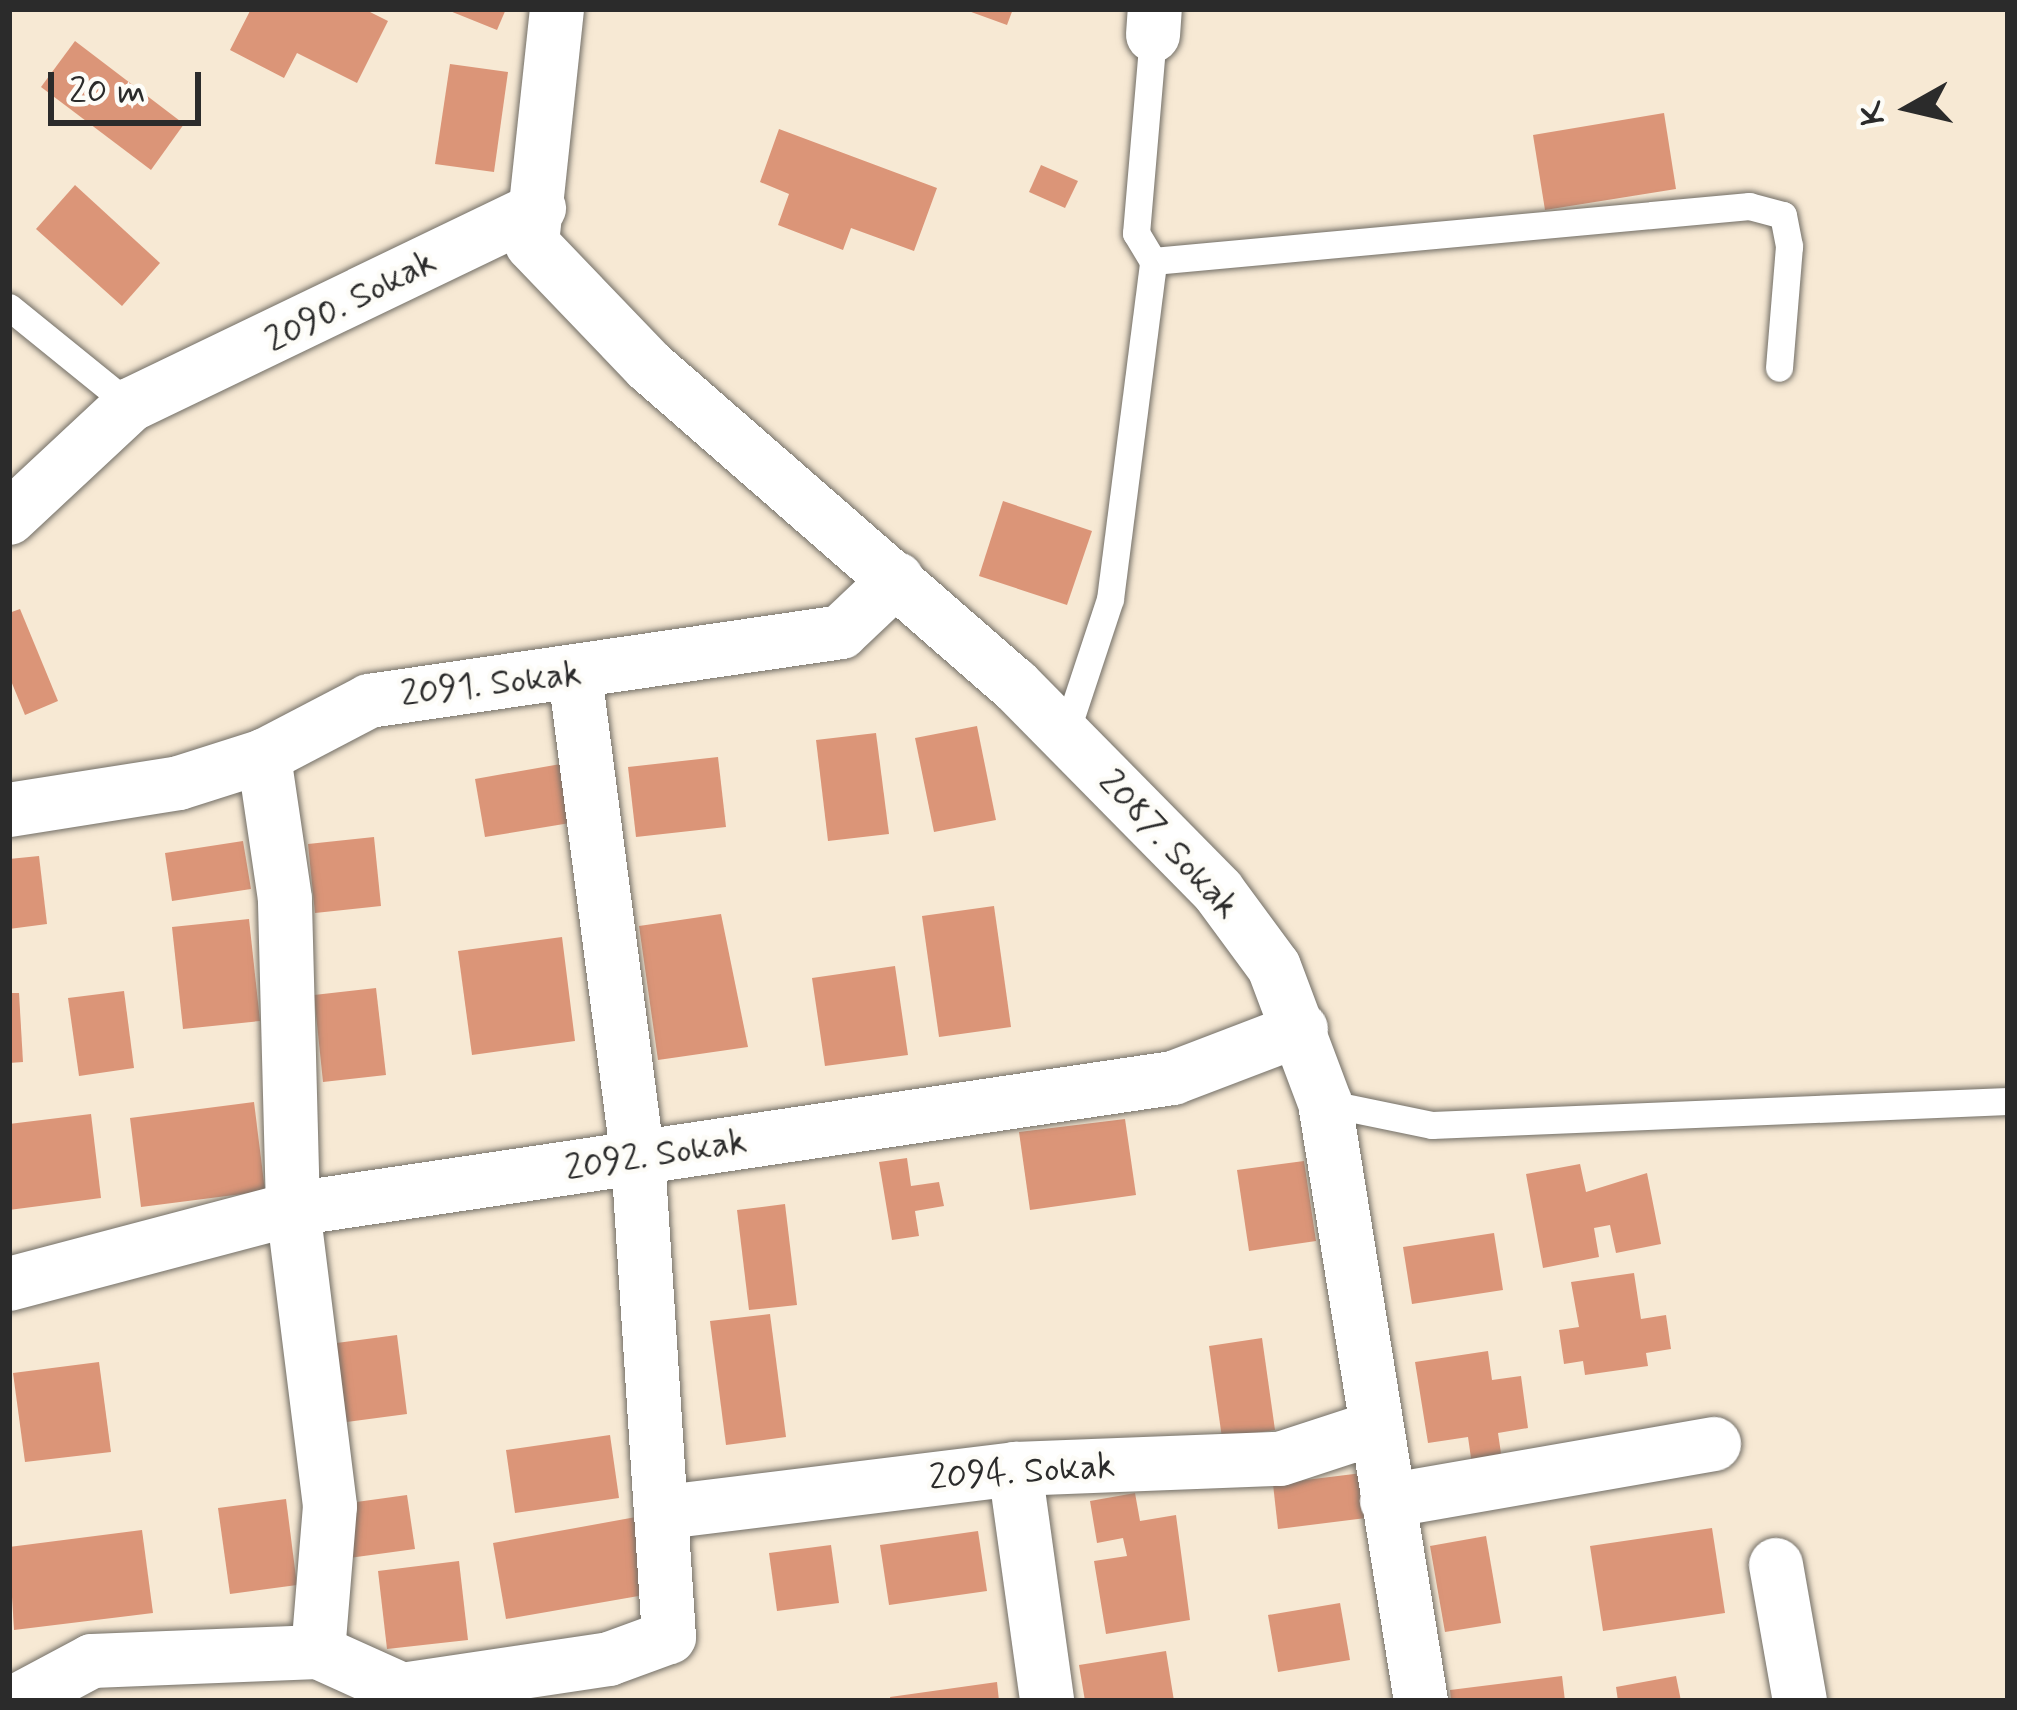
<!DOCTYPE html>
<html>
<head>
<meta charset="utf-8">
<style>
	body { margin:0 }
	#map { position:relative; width:2017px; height:1710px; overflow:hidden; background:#f7e9d4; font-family:Mynerve,sans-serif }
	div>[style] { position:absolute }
	.building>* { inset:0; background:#db9578 }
	.roads { filter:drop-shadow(0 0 3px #726e66) drop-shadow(0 0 3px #726e66) }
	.lane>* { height:27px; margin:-13.5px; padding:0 13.5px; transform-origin:13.5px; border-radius:13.5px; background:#fff }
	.street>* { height:54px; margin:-27px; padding:0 27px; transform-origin:27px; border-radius:27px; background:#fff }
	span { translate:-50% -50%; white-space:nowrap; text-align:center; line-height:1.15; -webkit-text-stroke:9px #fdfcf7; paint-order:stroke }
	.street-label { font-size:36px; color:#2b2b2b }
	.frame { position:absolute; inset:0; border:12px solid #2b2b2b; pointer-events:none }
	.north { position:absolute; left:1849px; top:48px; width:120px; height:120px; -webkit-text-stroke:9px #fdfcf7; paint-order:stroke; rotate:262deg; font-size:33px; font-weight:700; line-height:48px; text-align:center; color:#2b2b2b }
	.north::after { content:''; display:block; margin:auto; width:42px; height:54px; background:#2b2b2b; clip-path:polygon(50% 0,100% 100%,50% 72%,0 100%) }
	.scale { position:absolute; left:48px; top:72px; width:153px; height:54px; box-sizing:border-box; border:6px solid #2b2b2b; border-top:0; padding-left:15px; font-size:36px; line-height:42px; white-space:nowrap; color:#2b2b2b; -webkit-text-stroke:9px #fdfcf7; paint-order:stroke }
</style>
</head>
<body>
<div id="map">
	<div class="building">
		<i style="clip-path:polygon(251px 9px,364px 9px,388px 21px,357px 83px,297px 53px,284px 78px,230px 50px)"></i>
		<i style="clip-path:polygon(445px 9px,506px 9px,497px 30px)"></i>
		<i style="clip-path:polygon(963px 9px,1013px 9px,1007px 25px)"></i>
		<i style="clip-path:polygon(75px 41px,184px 124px,151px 170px,41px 87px)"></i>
		<i style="clip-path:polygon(450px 64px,508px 72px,494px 172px,435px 164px)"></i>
		<i style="clip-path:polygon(1664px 113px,1676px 189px,1545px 210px,1533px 135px)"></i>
		<i style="clip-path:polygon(779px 129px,937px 188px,914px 251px,851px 228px,843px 250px,778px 225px,789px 194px,760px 182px)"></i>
		<i style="clip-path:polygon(1041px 165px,1078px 181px,1065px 208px,1029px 192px)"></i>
		<i style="clip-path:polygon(75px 185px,160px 263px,122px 306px,36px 229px)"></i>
		<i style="clip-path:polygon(1003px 501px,1092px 531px,1067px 605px,979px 576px)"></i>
		<i style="clip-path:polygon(20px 609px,58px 701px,25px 715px,9px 676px,9px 613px)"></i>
		<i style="clip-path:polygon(977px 726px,996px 820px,934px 832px,915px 738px)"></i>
		<i style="clip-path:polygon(876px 733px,889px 834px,828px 841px,816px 740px)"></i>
		<i style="clip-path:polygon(718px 757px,726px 827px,636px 837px,628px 767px)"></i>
		<i style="clip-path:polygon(572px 762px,582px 821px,485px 837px,475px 779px)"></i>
		<i style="clip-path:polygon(374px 837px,381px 906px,315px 913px,308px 844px)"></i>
		<i style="clip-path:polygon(243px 841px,251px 889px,172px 901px,165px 853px)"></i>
		<i style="clip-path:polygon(39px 856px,47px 924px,9px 929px,9px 859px)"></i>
		<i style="clip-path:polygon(994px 906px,1011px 1027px,939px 1037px,922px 916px)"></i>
		<i style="clip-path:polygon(721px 914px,748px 1047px,658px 1060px,639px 926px)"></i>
		<i style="clip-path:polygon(249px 919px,260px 1021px,183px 1029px,172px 927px)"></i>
		<i style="clip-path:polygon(562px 937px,575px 1041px,472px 1055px,458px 951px)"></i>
		<i style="clip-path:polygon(895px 966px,908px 1055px,825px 1066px,812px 978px)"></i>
		<i style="clip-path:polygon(376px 988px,386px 1075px,323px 1082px,314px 995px)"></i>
		<i style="clip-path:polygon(124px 991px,134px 1068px,79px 1076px,68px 998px)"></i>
		<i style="clip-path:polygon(9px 993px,19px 993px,23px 1062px,9px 1063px)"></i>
		<i style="clip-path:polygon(254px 1102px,265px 1191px,141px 1207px,130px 1118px)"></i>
		<i style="clip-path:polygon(91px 1114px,101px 1198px,9px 1210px,9px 1124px)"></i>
		<i style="clip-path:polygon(1125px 1119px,1136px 1195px,1030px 1210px,1019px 1132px)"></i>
		<i style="clip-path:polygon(907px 1158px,911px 1186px,939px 1182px,944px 1206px,915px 1211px,919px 1236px,892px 1240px,879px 1162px)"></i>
		<i style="clip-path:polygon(1304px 1161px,1316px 1241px,1249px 1251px,1237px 1170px)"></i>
		<i style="clip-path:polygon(1580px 1164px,1586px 1192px,1647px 1173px,1661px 1244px,1616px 1253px,1610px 1225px,1594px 1228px,1599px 1257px,1543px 1268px,1526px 1174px)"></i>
		<i style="clip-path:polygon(785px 1204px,797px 1305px,749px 1310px,737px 1210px)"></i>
		<i style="clip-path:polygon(1494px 1233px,1503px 1290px,1412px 1304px,1403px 1247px)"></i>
		<i style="clip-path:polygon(1634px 1273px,1641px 1319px,1666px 1315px,1671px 1349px,1646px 1353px,1648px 1366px,1585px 1375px,1583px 1361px,1564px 1364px,1559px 1330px,1579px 1327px,1571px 1282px)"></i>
		<i style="clip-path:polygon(770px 1314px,786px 1437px,726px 1445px,710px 1321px)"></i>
		<i style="clip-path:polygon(397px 1335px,407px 1414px,339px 1423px,329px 1344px)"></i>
		<i style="clip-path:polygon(1262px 1338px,1275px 1430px,1222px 1438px,1209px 1346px)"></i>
		<i style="clip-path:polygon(1488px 1351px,1492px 1380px,1521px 1376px,1528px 1428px,1498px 1433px,1502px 1460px,1472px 1465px,1468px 1437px,1428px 1443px,1415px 1362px)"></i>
		<i style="clip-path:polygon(99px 1362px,111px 1452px,25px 1462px,13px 1373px)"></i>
		<i style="clip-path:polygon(610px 1435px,619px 1498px,515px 1513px,506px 1450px)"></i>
		<i style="clip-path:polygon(1362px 1473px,1366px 1518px,1278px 1529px,1273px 1484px)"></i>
		<i style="clip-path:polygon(1135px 1493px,1140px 1521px,1176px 1515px,1190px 1620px,1106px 1634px,1094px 1561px,1127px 1556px,1123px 1538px,1097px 1543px,1090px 1501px)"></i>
		<i style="clip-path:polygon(407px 1495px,415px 1549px,349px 1558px,342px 1504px)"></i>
		<i style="clip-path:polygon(286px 1499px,297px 1585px,230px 1594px,218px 1508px)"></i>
		<i style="clip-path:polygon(636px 1517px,650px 1594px,506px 1619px,493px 1543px)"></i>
		<i style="clip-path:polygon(1712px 1528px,1725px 1613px,1603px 1631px,1590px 1546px)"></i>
		<i style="clip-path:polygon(142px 1530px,153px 1613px,14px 1630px,9px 1547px)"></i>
		<i style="clip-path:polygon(978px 1531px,987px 1591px,889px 1605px,880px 1545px)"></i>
		<i style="clip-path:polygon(1486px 1536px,1501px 1623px,1445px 1632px,1430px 1546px)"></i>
		<i style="clip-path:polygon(831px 1545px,839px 1603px,777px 1611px,769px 1553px)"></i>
		<i style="clip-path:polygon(459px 1561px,468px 1640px,387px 1649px,378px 1571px)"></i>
		<i style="clip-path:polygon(1340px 1603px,1350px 1660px,1278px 1672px,1268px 1615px)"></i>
		<i style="clip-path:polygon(1166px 1651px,1174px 1701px,1085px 1701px,1079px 1665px)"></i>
		<i style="clip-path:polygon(1562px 1676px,1565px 1701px,1451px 1701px,1450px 1690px)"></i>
		<i style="clip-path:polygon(1676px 1676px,1681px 1701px,1618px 1701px,1616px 1687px)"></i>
		<i style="clip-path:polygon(997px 1682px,999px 1701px,891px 1701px,890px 1697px)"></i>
	</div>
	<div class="roads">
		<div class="lane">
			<i style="left:1153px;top:35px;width:199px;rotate:94.9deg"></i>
			<i style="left:1136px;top:233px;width:33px;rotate:59deg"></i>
			<i style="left:1153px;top:261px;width:599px;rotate:-5.27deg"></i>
			<i style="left:1749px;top:206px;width:35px;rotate:15deg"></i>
			<i style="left:1783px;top:215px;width:32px;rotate:79deg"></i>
			<i style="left:1789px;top:246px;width:122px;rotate:94.7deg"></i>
			<i style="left:9px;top:307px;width:156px;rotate:39deg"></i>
			<i style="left:1065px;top:735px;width:143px;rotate:-71.7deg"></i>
			<i style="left:1110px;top:599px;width:341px;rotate:-82.7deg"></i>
			<i style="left:1325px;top:1103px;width:109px;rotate:11.6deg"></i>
			<i style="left:1432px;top:1125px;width:576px;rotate:-2.39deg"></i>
		</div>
		<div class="street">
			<i style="left:557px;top:9px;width:236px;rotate:96.1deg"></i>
			<i style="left:532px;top:244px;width:169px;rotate:46.2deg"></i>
			<i style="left:649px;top:366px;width:486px;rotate:41.1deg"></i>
			<i style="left:1015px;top:685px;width:289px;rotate:45.4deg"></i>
			<i style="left:1218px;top:891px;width:94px;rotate:53.6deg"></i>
			<i style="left:1274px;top:967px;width:145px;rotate:69.4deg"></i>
			<i style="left:1325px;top:1103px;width:606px;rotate:80.88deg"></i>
			<i style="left:1153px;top:35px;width:26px;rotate:-86deg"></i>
			<i style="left:9px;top:518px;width:166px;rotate:-43deg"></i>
			<i style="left:130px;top:405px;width:454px;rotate:-25.7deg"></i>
			<i style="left:9px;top:810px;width:172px;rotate:-9deg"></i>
			<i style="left:179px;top:783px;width:89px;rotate:-17.6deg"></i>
			<i style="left:264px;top:756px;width:119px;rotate:-27.6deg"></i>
			<i style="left:369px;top:701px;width:477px;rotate:-8.3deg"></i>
			<i style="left:841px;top:632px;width:77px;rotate:-43.4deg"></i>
			<i style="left:9px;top:1284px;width:294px;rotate:-14.8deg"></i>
			<i style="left:293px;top:1209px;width:890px;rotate:-8.47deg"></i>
			<i style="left:1173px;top:1078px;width:137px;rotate:-20.9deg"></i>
			<i style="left:1015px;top:1469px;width:234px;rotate:82.1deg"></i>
			<i style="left:1387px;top:1501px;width:332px;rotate:-9.9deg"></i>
			<i style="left:666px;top:1512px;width:352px;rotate:-7deg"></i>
			<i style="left:1015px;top:1469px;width:265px;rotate:-2.2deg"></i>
			<i style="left:1280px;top:1459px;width:100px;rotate:-18.1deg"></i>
			<i style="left:1776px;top:1565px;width:138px;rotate:80deg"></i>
			<i style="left:318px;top:1652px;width:92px;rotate:24.3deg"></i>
			<i style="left:402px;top:1690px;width:209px;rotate:-8.5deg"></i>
			<i style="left:609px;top:1659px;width:64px;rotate:-20.1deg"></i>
			<i style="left:669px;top:1637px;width:478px;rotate:-93.7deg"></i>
			<i style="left:638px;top:1160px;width:488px;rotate:-97.4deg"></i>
			<i style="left:17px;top:1701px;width:85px;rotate:-28.1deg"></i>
			<i style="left:92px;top:1661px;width:226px;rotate:-2.3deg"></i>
			<i style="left:318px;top:1652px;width:146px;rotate:-85.3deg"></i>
			<i style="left:330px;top:1506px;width:299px;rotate:-97.1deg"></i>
			<i style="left:293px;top:1209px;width:310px;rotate:-91.5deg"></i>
			<i style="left:285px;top:899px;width:145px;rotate:-98.4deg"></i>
		</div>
	</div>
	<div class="street-label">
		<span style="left:351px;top:302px;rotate:-27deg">2090. Sokak</span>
		<span style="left:491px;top:685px;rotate:-7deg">2091. Sokak</span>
		<span style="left:1168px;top:845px;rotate:47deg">2087. Sokak</span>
		<span style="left:656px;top:1156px;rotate:-9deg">2092. Sokak</span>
		<span style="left:1022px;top:1473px;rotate:-4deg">2094. Sokak</span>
	</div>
	<div class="frame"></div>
	<div class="north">K</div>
	<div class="scale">20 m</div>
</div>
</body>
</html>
